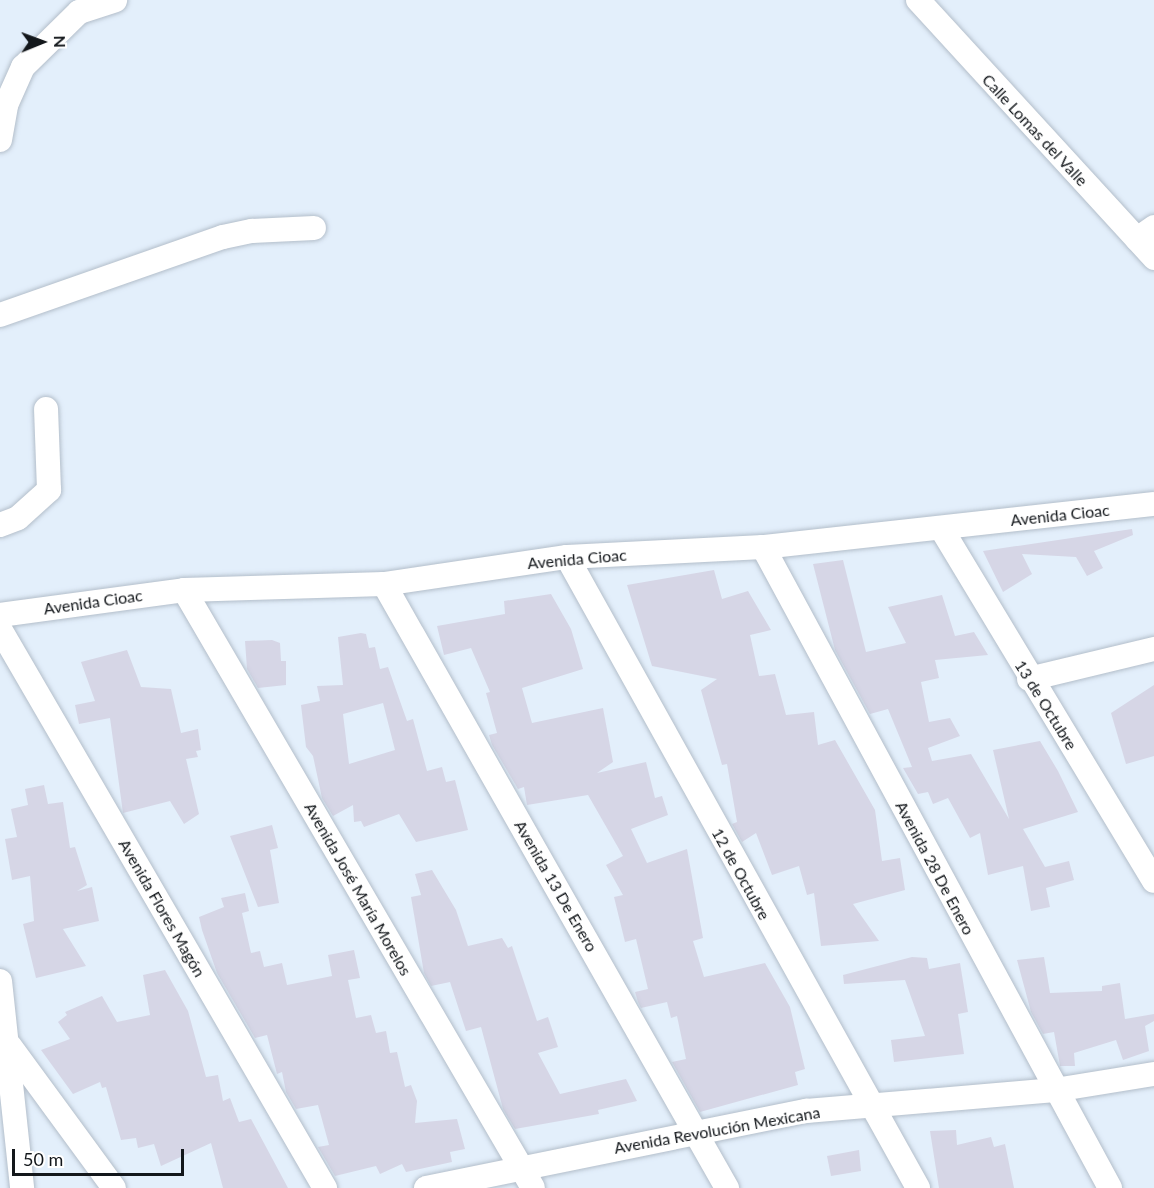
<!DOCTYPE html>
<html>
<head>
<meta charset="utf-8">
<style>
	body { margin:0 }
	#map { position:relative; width:1154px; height:1188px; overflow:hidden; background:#e3effb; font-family:Lato,sans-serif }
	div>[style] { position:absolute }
	.building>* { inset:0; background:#d6d6e6 }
	.roads { filter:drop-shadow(0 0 2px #b3beca) drop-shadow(0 0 2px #b3beca) }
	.minor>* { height:24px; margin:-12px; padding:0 12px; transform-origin:12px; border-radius:12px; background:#fff }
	span { translate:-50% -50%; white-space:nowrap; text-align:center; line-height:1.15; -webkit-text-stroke:5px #fff; paint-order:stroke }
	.street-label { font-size:16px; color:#13171b }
	.north { position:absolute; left:12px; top:12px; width:60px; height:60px; -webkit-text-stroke:4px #fff; paint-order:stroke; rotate:89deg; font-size:16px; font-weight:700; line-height:24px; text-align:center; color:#13171b }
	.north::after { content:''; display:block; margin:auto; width:21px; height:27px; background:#13171b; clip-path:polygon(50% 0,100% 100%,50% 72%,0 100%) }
	.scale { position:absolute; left:12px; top:1149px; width:172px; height:27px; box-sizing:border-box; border:3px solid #13171b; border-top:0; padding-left:8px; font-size:18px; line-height:21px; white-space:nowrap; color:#13171b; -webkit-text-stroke:4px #fff; paint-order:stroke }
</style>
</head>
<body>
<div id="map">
	<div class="building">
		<i style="clip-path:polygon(1132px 529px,1133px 535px,1094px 551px,1103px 568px,1087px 576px,1076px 557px,1022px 554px,1032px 574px,1003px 592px,983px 551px)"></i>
		<i style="clip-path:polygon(843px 560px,866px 652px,906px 643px,888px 607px,942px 595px,955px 636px,974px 632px,988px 655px,935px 660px,939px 678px,921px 682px,929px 722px,950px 718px,960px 736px,928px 748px,932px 761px,971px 754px,1009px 819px,993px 750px,1040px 741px,1058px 771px,1078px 812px,1023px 829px,1045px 867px,1069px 861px,1074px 880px,1046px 888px,1050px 907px,1031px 911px,1023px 866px,988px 875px,980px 833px,970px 838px,948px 798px,933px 804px,928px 792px,918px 794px,903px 768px,912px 767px,888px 709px,870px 714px,835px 650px,813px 564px)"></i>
		<i style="clip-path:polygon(714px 570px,722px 599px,748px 591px,771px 630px,750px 635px,759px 676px,775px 674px,786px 715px,814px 712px,818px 745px,835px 740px,875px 810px,882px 861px,900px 858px,905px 890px,853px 904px,879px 941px,821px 946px,814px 893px,807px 895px,799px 866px,772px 875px,756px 833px,742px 842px,732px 824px,737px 822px,727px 764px,722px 765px,701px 690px,717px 679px,652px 666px,627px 585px)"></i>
		<i style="clip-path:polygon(551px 594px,571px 629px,583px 669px,522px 688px,532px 723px,603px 708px,613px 762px,597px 773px,646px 762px,655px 798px,662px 796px,668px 815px,631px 829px,647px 863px,687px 849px,703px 938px,693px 941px,704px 977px,765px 963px,790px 1007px,805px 1069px,795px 1072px,798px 1085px,700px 1112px,672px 1062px,686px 1059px,677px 1016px,671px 1018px,667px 1002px,641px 1008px,638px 1002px,635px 992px,648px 989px,636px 939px,625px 942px,614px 897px,623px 895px,606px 865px,623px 856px,588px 795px,527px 805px,524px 787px,518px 789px,492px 745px,489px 735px,497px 733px,486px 693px,490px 692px,471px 648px,444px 655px,437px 626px,505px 614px,504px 601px)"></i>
		<i style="clip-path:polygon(evenodd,361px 633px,366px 634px,369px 648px,375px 647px,380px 669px,388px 667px,407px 721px,413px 719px,427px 771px,442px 767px,446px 782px,455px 780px,468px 830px,416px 842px,399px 814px,364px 827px,361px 821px,354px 822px,353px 805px,333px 816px,322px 798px,313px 756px,306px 747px,301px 705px,320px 701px,317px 686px,343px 685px,338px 637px,361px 633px,383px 703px,395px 750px,349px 764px,343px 714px,383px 703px)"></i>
		<i style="clip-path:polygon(272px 640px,280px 643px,281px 661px,286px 661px,286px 685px,258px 688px,247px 669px,245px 641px)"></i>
		<i style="clip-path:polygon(127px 650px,141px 687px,171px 689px,181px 733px,198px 729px,201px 750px,196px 751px,198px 757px,186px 759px,199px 814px,184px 824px,170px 801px,123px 813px,110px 718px,79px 724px,75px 705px,95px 701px,81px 662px)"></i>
		<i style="clip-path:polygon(1154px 685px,1154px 756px,1126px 764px,1111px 713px)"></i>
		<i style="clip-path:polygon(44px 785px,48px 804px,63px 802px,70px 848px,75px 847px,87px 885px,77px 891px,92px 887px,99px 921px,63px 929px,86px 966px,36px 978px,23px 924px,34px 921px,30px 876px,12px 880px,5px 839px,17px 837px,11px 809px,28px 805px,25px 789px)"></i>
		<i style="clip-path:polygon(272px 825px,278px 848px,270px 850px,279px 903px,258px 907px,230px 836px)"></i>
		<i style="clip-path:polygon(432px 870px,456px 910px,468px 946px,502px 938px,508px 948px,512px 946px,537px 1021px,548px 1017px,558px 1047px,538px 1053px,560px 1094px,626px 1079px,637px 1101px,598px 1110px,599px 1114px,515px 1129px,503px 1109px,481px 1027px,466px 1031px,450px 982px,431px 986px,424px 973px,411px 897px,421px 895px,415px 874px)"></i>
		<i style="clip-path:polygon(245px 893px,249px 911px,242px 913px,251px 953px,260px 951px,264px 967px,282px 963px,287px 985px,332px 976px,328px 955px,354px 950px,360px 978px,348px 980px,356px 1018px,371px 1015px,376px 1033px,386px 1031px,390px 1053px,397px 1052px,405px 1087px,411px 1085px,417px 1101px,415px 1123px,457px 1119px,465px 1149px,450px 1152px,452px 1162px,406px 1172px,402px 1164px,380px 1174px,376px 1166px,335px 1176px,318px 1147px,329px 1145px,318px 1105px,296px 1109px,286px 1092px,282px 1072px,277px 1074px,267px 1035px,255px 1038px,217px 973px,202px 930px,199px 917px,224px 907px,221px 898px)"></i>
		<i style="clip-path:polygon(912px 957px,927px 958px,929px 969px,960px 963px,968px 1012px,958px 1014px,964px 1054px,894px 1062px,891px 1040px,925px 1036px,905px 980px,844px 984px,843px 975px)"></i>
		<i style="clip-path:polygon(1044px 957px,1050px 993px,1102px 991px,1102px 986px,1120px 983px,1125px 1019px,1154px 1014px,1154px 1021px,1145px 1026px,1149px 1051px,1123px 1060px,1116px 1040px,1074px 1053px,1075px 1066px,1060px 1066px,1054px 1032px,1043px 1034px,1031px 1012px,1017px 960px)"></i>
		<i style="clip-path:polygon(165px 970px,188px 1011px,206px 1077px,218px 1075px,223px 1101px,230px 1098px,239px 1122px,251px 1119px,288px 1188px,223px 1188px,211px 1143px,161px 1166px,154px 1144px,138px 1148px,136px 1138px,121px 1140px,106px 1087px,102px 1088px,100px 1082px,73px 1094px,41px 1050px,70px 1039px,58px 1022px,67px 1015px,65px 1012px,102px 996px,117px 1022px,150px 1015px,143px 975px)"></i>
		<i style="clip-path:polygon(956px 1130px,957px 1145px,991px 1137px,994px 1147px,1005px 1144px,1014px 1188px,939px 1188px,930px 1131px)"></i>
		<i style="clip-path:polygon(859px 1150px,861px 1171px,831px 1176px,827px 1156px)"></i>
	</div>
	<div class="roads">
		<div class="minor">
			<i style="left:918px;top:0;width:350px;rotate:47.5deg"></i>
			<i style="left:0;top:140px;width:36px;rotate:-80deg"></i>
			<i style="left:6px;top:105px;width:42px;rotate:-65.9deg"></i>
			<i style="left:23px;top:67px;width:78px;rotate:-44.5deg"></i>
			<i style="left:79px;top:12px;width:38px;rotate:-18deg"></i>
			<i style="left:1137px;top:239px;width:21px;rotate:-35deg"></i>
			<i style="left:0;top:315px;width:236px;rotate:-19.3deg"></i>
			<i style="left:223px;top:237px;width:30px;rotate:-12deg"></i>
			<i style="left:252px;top:231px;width:62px;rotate:-2.8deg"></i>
			<i style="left:0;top:525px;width:19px;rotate:-21deg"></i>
			<i style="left:18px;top:518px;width:42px;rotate:-42.1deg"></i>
			<i style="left:49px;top:490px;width:81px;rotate:-92.1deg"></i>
			<i style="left:941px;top:528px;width:412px;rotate:58.9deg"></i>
			<i style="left:763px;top:547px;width:729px;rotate:61.57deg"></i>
			<i style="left:567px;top:557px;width:722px;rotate:60.91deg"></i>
			<i style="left:384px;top:584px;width:695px;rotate:60.41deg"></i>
			<i style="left:184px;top:590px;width:692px;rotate:59.73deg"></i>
			<i style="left:0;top:615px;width:186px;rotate:-7.7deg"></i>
			<i style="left:184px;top:590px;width:200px;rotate:-1.7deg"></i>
			<i style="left:384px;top:584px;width:185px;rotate:-8.4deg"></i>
			<i style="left:567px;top:557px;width:196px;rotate:-2.9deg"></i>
			<i style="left:763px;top:547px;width:393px;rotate:-6.3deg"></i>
			<i style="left:0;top:629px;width:647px;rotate:59.83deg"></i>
			<i style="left:1029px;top:679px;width:129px;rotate:-13.5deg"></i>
			<i style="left:0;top:981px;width:208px;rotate:83.9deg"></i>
			<i style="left:10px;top:1046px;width:176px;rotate:53.8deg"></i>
			<i style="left:426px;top:1188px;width:388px;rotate:-11.5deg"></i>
			<i style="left:806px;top:1111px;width:250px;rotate:-4.8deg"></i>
			<i style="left:1055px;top:1090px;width:100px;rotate:-9.2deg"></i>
		</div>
	</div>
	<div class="street-label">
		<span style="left:1035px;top:130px;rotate:47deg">Calle Lomas del Valle</span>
		<span style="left:1060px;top:515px;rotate:-6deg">Avenida Cioac</span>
		<span style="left:577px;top:559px;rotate:-5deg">Avenida Cioac</span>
		<span style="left:93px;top:602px;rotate:-8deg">Avenida Cioac</span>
		<span style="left:1046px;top:705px;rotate:58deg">13 de Octubre</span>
		<span style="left:935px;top:868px;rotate:62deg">Avenida 28 De Enero</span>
		<span style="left:741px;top:874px;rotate:61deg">12 de Octubre</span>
		<span style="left:556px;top:886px;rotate:60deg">Avenida 13 De Enero</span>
		<span style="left:358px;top:889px;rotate:60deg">Avenida José María Morelos</span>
		<span style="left:162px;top:908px;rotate:60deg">Avenida Flores Magón</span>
		<span style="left:717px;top:1130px;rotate:-10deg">Avenida Revolución Mexicana</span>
	</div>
	<div class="north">N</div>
	<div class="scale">50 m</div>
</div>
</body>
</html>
